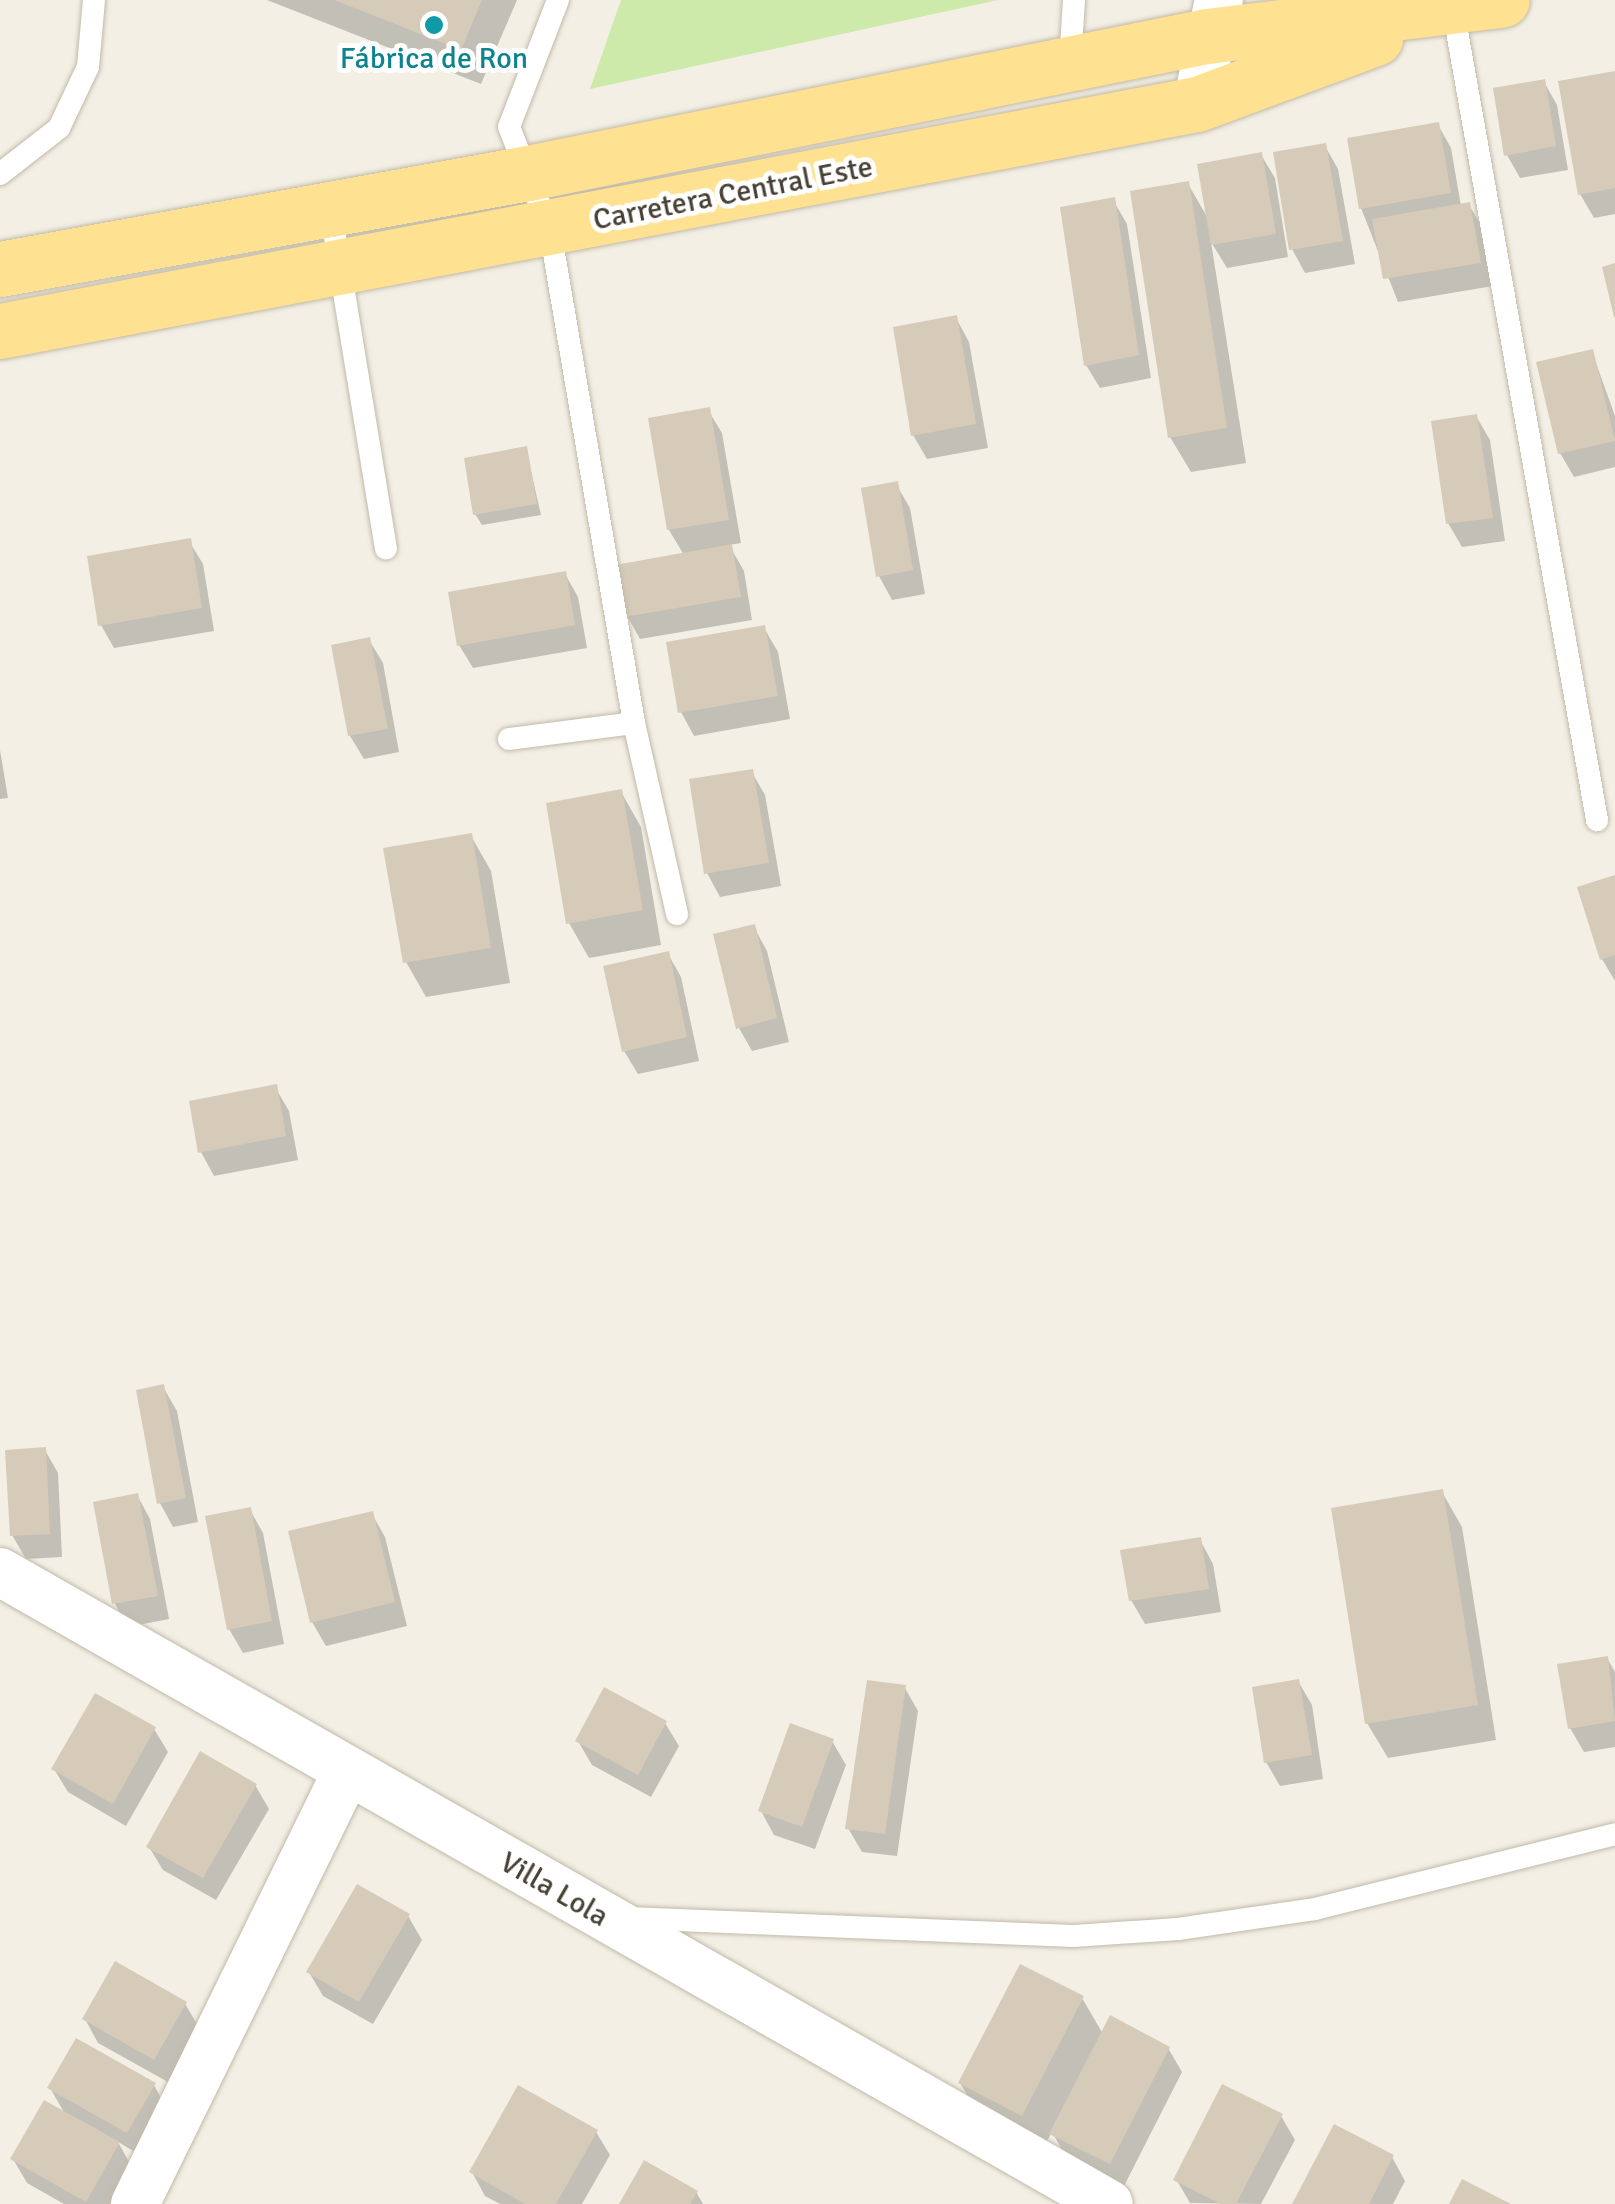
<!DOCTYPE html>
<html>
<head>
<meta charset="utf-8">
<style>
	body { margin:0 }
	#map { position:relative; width:1615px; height:2204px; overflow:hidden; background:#f3efe4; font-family:Signika,sans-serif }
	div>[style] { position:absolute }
	.green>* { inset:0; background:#cdeaaa }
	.shadow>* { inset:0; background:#0003 }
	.building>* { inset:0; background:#d6cbb9 }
	.roads { filter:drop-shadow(0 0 2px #c2baa9) drop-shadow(0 0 2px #c2baa9) }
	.lane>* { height:22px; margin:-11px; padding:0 11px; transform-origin:11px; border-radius:11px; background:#fff }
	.street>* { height:48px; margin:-24px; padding:0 24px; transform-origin:24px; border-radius:24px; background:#fff }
	.primary>* { height:55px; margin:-27.5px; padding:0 27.5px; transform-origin:27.5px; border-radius:27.5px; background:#ffe192 }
	.dots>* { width:28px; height:28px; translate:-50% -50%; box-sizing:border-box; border:5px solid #fff; border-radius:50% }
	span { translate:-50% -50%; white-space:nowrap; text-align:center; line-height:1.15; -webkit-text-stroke:10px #fff; paint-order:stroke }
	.culture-label { font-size:30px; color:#0d838f }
	.street-label { font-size:30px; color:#463f34 }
</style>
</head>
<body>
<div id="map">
	<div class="green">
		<i style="clip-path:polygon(621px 0,998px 0,590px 89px)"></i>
	</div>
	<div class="shadow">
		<i style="clip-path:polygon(267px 0,517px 0,481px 84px)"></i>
		<i style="clip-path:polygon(1615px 73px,1615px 214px,1594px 218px,1580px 194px)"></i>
		<i style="clip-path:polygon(1544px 82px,1557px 105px,1568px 170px,1520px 178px,1507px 155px)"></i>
		<i style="clip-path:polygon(1438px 125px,1451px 148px,1461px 206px,1469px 205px,1483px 228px,1493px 286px,1398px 302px,1361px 208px)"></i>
		<i style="clip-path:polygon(1325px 146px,1338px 169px,1355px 264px,1305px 273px,1292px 249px)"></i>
		<i style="clip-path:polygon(1261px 155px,1275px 178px,1288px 257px,1227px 268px,1211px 242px,1246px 463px,1191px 472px,1170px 437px,1188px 184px,1209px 220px)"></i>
		<i style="clip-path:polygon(1113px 200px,1127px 224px,1151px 378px,1100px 388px,1086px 365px)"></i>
		<i style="clip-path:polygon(956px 318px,969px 342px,988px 448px,927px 459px,913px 435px)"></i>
		<i style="clip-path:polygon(1592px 352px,1615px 416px,1615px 467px,1574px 477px,1560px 453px)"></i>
		<i style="clip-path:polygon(708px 410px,722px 433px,741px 543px,729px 545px,744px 571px,752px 620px,640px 639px,627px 616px,684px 555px,669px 530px,651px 420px)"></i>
		<i style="clip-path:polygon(1476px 416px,1490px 440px,1505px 541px,1462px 547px,1448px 523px)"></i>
		<i style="clip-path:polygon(526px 449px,541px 515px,482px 525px,475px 514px)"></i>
		<i style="clip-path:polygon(896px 484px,910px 508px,925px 594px,892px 600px,879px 576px)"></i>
		<i style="clip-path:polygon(189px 541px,203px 564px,214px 631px,114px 648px,101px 625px)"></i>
		<i style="clip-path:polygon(565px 574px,578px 597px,587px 648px,473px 668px,459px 645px)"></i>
		<i style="clip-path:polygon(764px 628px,778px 652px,790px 719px,694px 736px,681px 712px)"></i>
		<i style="clip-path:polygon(369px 640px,383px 663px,399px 752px,364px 759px,350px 736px,334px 647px)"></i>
		<i style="clip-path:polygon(0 750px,8px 798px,0 799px)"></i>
		<i style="clip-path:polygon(751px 771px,765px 795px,781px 886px,720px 897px,707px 873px)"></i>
		<i style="clip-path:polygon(621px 792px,641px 827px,661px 945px,589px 958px,569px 923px)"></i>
		<i style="clip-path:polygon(471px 836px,491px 871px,510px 983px,426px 997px,406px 962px)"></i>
		<i style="clip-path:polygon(1615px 878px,1615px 981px,1602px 959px)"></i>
		<i style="clip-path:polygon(754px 927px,767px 951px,789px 1042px,752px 1051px,739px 1028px)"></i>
		<i style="clip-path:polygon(668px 954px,681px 977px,699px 1061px,638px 1074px,624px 1051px)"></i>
		<i style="clip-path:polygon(275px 1087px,289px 1111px,298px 1160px,214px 1176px,201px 1152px,192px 1103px)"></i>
		<i style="clip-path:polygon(163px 1387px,177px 1411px,198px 1522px,173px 1527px,160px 1503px)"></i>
		<i style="clip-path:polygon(45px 1450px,58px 1473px,62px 1557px,26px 1559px,12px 1535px)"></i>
		<i style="clip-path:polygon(1442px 1492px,1462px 1527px,1496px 1740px,1388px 1758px,1367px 1723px)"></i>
		<i style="clip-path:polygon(137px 1495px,150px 1519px,169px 1619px,128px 1627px,115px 1604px)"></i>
		<i style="clip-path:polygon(250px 1510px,263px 1533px,284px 1644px,243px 1653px,229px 1629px)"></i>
		<i style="clip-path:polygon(372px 1514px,385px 1537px,407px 1626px,326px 1646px,312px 1622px)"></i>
		<i style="clip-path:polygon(1200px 1540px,1213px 1564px,1221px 1612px,1145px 1624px,1131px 1600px)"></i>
		<i style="clip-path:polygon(1607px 1658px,1615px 1672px,1615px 1747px,1584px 1752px,1570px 1728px)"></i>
		<i style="clip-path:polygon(1298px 1681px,1312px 1705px,1323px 1779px,1280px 1786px,1266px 1762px)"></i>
		<i style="clip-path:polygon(905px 1688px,918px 1711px,897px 1856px,862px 1852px,848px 1828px)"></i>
		<i style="clip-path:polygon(665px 1723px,679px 1746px,651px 1797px,592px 1765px,578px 1741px)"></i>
		<i style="clip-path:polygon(154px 1729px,168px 1752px,126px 1826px,68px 1792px,54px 1769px)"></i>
		<i style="clip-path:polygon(832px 1741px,846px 1765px,815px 1849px,774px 1835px,761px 1811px)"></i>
		<i style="clip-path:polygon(255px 1785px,269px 1809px,216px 1900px,163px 1870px,149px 1847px)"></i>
		<i style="clip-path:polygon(408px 1916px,422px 1940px,373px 2024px,323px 1996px,309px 1972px)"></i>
		<i style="clip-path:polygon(1082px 1998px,1103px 2034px,1168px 2048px,1182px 2072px,1124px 2186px,1066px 2157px,1052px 2132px,1042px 2150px,981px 2118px,960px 2083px)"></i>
		<i style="clip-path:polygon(185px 2004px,199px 2027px,168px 2082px,98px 2043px,85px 2019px)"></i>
		<i style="clip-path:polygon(154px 2085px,167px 2109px,140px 2155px,118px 2142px,132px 2167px,111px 2204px,64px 2204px,27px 2183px,13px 2159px,65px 2114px,50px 2088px)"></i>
		<i style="clip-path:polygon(1281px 2116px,1295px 2140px,1261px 2204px,1190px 2203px,1176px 2179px)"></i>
		<i style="clip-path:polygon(596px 2132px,610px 2155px,582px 2204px,500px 2204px,485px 2196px,472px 2172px)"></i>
		<i style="clip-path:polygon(1392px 2157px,1405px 2181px,1393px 2204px,1295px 2204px)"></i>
		<i style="clip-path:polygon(696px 2192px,703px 2204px,621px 2204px)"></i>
	</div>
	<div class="building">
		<i style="clip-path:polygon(334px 0,482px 0,461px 50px)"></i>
		<i style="clip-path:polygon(1615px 71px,1615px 188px,1578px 195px,1558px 81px)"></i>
		<i style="clip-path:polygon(1545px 79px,1556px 146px,1504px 156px,1493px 88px)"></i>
		<i style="clip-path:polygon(1439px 122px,1451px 193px,1359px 209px,1347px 138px)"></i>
		<i style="clip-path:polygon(1326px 143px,1343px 241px,1289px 250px,1273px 152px)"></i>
		<i style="clip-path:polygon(1262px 152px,1276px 234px,1211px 245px,1197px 164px)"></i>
		<i style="clip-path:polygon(1189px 181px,1227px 428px,1168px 438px,1130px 191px)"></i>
		<i style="clip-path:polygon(1115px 197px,1139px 355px,1084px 366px,1060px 207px)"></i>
		<i style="clip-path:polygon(1470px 202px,1481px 263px,1383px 279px,1372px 219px)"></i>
		<i style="clip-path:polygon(1615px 263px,1615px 317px,1614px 317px,1602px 267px)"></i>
		<i style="clip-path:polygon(957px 315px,976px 424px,911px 436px,893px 327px)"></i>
		<i style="clip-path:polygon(1593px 349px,1615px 441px,1558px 454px,1536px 362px)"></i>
		<i style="clip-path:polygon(710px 407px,729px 520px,667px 530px,648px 418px)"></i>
		<i style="clip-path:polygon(1477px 414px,1493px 518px,1446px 524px,1431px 421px)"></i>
		<i style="clip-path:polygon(527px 446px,537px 504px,473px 515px,464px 458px)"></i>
		<i style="clip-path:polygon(898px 481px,913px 570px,876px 577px,861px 488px)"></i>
		<i style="clip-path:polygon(191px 538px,202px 608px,98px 626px,87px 556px)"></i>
		<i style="clip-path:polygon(732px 544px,741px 597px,624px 617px,615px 565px)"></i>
		<i style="clip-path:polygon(566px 571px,575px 625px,457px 646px,448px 592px)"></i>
		<i style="clip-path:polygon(765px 625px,778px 696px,678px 713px,666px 642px)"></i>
		<i style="clip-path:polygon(370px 637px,388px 729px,348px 736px,331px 645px)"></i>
		<i style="clip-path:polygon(753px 769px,769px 863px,704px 874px,689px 779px)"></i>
		<i style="clip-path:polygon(622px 789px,643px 910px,566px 924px,546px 803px)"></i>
		<i style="clip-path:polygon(472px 833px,491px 948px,403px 963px,383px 848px)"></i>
		<i style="clip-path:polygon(1615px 875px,1615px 955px,1600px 960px,1577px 887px)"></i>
		<i style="clip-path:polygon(755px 924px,777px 1018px,736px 1029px,713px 934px)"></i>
		<i style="clip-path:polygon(669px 951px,687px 1037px,622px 1052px,603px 966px)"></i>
		<i style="clip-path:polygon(277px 1084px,286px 1136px,198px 1153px,189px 1101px)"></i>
		<i style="clip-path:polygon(164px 1384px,186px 1498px,157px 1504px,136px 1390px)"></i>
		<i style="clip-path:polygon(46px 1447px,50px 1534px,10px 1536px,5px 1450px)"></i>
		<i style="clip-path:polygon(1443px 1489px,1478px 1705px,1365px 1724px,1331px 1508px)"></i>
		<i style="clip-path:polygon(138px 1493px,158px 1596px,112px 1604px,93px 1502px)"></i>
		<i style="clip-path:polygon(251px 1507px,272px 1621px,227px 1630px,205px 1516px)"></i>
		<i style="clip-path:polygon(373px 1511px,395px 1602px,310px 1623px,288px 1531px)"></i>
		<i style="clip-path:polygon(1201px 1537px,1209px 1589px,1129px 1601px,1120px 1550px)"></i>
		<i style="clip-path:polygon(1608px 1656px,1615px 1721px,1568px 1729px,1557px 1664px)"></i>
		<i style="clip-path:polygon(1299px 1679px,1312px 1755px,1264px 1763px,1252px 1687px)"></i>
		<i style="clip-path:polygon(867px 1680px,906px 1685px,885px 1834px,845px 1829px)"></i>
		<i style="clip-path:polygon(604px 1687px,667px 1721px,638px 1775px,575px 1741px)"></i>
		<i style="clip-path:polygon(95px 1693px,156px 1727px,113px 1804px,51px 1769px)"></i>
		<i style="clip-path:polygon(790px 1723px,834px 1739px,802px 1827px,758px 1811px)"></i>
		<i style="clip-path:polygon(200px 1751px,257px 1784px,203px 1878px,146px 1847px)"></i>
		<i style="clip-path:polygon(357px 1884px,410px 1914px,359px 2002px,306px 1972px)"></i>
		<i style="clip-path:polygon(115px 1961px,187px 2002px,154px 2060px,82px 2019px)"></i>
		<i style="clip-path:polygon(1020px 1964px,1084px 1996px,1022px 2116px,958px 2083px)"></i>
		<i style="clip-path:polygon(1110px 2015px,1170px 2047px,1110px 2164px,1049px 2134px)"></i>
		<i style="clip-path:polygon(76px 2038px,156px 2083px,127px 2133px,47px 2088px)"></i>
		<i style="clip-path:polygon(1222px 2084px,1283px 2114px,1236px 2204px,1221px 2204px,1173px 2180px)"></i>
		<i style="clip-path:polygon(518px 2085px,598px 2130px,556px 2204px,525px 2204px,469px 2172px)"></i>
		<i style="clip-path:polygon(44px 2100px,120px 2142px,86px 2202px,10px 2159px)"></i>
		<i style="clip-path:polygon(1334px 2124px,1394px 2155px,1369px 2204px,1292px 2204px)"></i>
		<i style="clip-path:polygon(644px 2160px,698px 2191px,690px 2204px,619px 2204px)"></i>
		<i style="clip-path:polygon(1462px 2179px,1511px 2204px,1449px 2204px)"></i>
	</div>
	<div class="roads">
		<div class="lane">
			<i style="left:558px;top:0;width:136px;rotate:111.1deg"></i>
			<i style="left:509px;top:127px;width:111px;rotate:68.3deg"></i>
			<i style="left:550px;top:230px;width:500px;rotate:80.33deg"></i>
			<i style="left:634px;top:723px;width:196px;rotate:77.3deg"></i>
			<i style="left:1453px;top:9px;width:824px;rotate:79.93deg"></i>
			<i style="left:1070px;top:62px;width:62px;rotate:-86.3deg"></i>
			<i style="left:0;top:174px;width:75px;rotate:-37.9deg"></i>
			<i style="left:59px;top:128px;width:68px;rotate:-64.6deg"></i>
			<i style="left:88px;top:67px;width:67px;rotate:-84.9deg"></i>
			<i style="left:330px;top:207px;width:346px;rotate:80.7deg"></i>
			<i style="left:509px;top:739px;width:126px;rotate:-7.3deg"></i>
			<i style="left:628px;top:1918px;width:446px;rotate:2.3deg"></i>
			<i style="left:1074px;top:1936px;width:104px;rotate:-3.9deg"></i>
			<i style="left:1178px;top:1929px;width:138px;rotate:-8.3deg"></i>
			<i style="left:1315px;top:1909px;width:309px;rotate:-14deg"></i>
		</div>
		<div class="street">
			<i style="left:1197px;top:104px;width:106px;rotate:-78.1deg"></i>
			<i style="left:0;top:1572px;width:1276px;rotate:29.68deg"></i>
			<i style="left:135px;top:2204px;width:482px;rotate:-63.9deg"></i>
		</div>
		<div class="primary">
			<i style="left:0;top:269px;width:532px;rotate:-10.3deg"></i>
			<i style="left:523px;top:174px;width:698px;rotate:-11.41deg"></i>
			<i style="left:1207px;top:36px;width:297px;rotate:-7deg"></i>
			<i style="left:0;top:331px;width:1218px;rotate:-10.74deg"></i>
			<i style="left:1197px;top:104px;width:190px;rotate:-20.3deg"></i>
		</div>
	</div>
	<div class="dots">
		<i style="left:434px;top:25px;background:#0f9aa8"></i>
	</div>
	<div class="culture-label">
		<span style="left:434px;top:59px">Fábrica de Ron</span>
	</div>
	<div class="street-label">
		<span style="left:733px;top:194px;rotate:-11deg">Carretera Central Este</span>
		<span style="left:554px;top:1890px;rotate:30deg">Villa Lola</span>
	</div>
</div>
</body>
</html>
